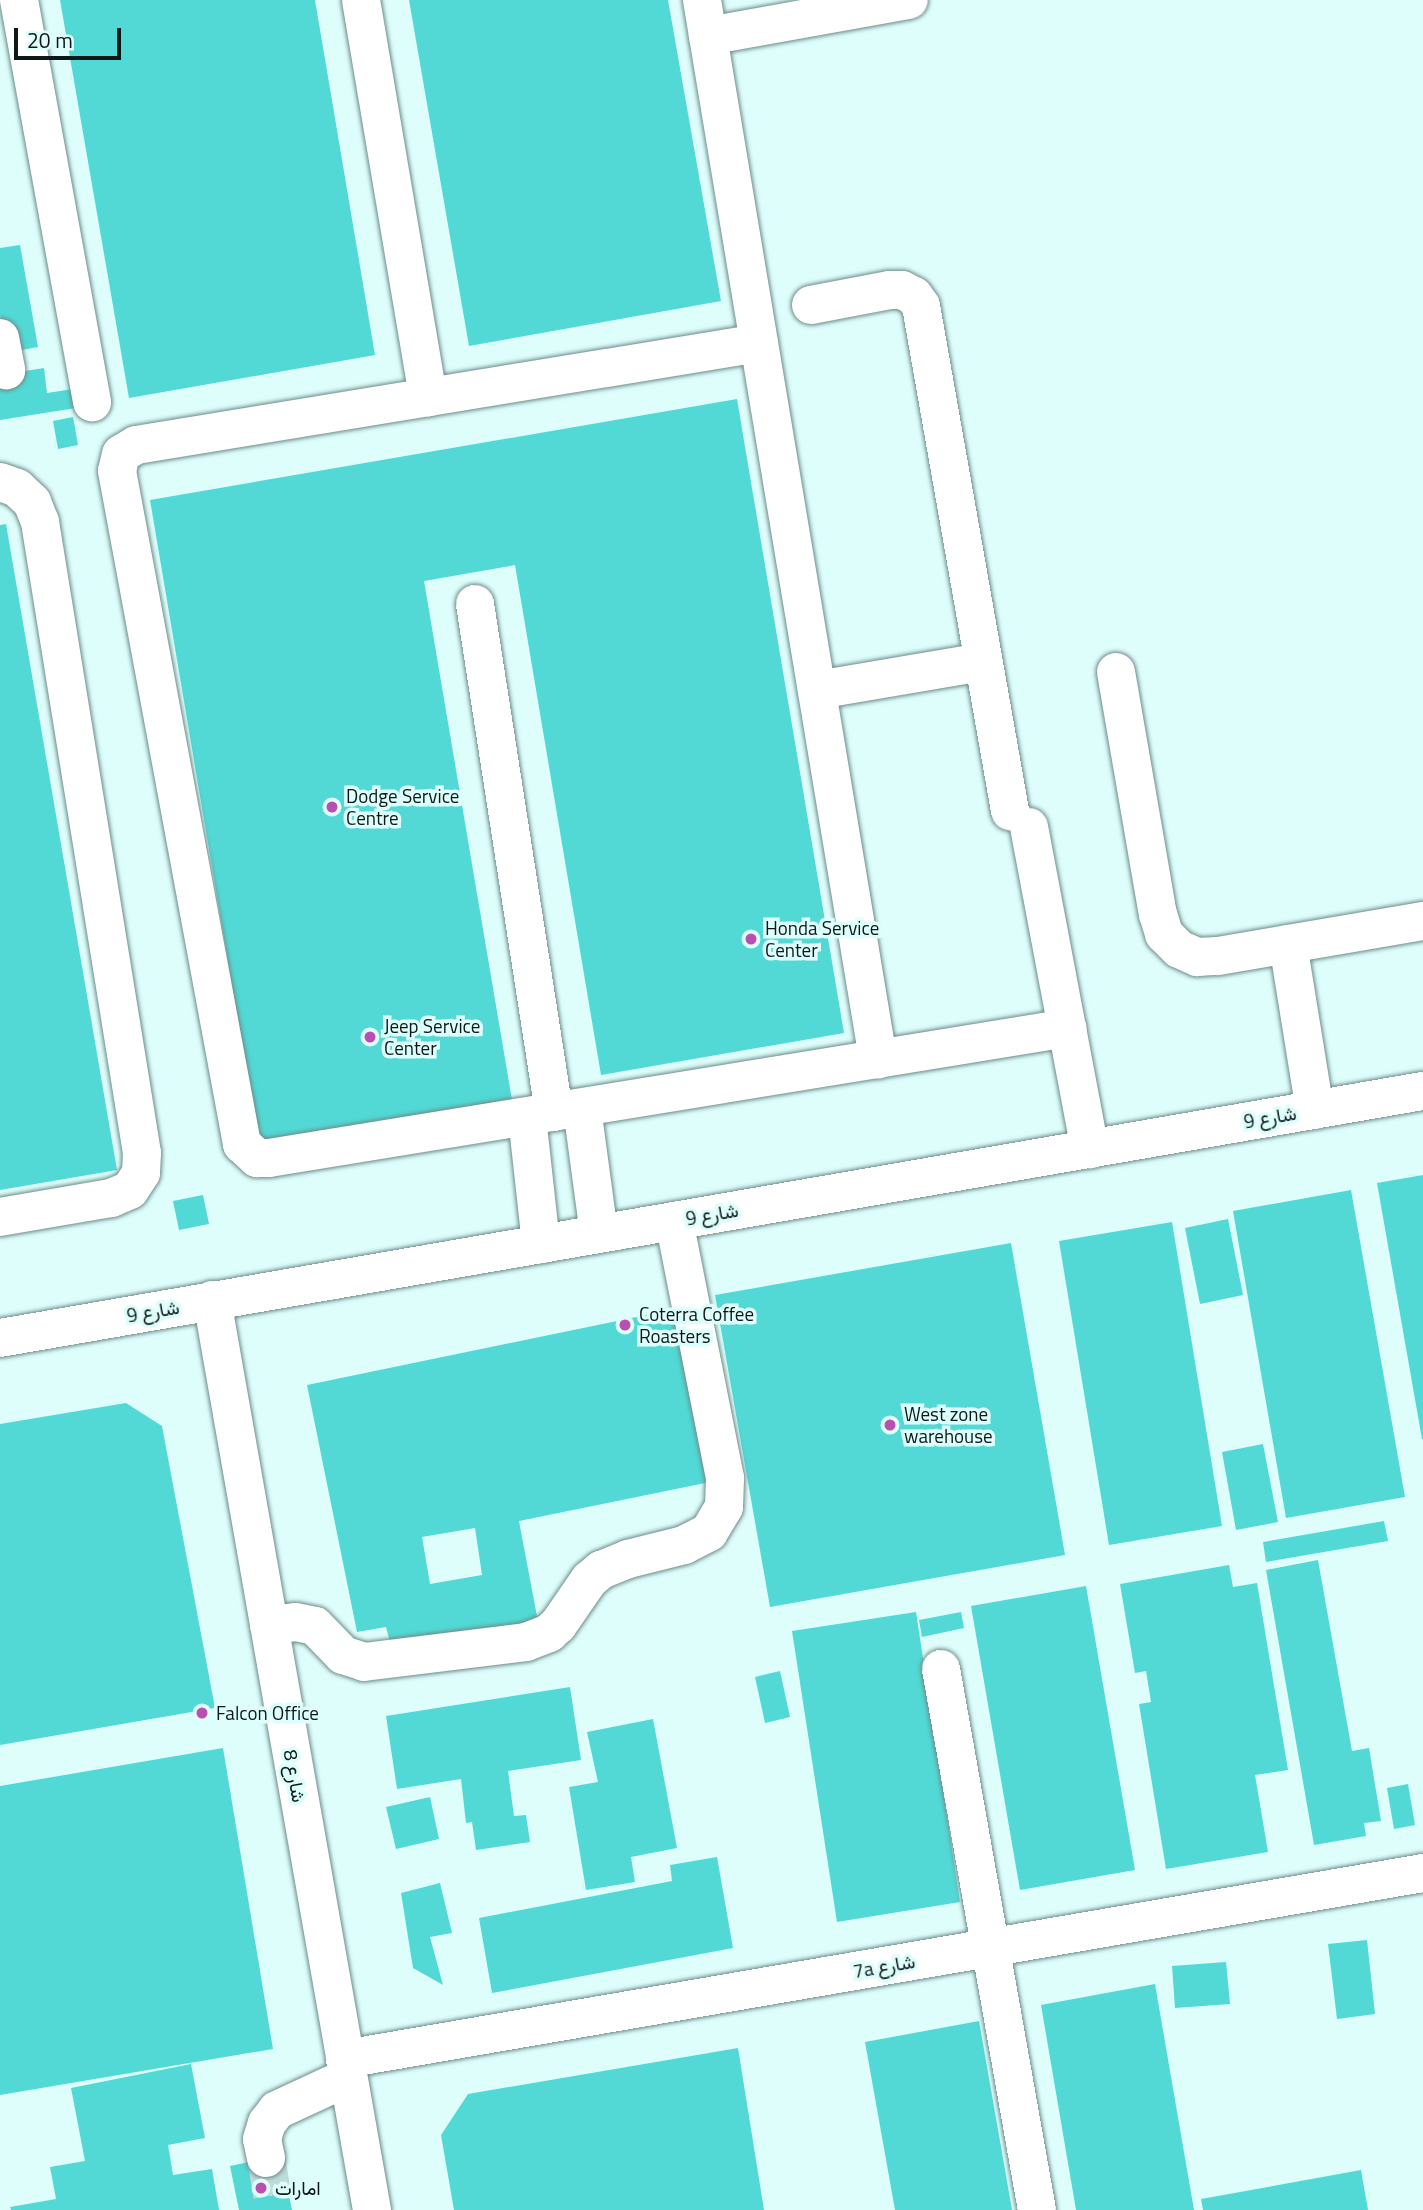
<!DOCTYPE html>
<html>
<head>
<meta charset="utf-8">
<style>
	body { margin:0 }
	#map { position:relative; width:1423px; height:2210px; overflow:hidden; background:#defefc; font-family:"Titillium Web",Vazirmatn,sans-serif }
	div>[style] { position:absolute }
	.building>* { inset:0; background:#52d9d5 }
	.minor-tunnel>* { height:38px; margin-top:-19px; transform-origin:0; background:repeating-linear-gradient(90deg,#bfdcda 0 38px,transparent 0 57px) }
	.roads { filter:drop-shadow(0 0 2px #6d8b89) drop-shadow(0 0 2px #6d8b89) }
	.minor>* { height:38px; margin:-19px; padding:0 19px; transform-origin:19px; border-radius:19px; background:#fff }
	.dots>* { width:19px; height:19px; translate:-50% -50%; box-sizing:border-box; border:4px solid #defefc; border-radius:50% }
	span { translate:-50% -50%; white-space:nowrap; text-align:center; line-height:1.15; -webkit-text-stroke:7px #defefc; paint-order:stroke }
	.poi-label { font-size:19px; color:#0d1918 }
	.left { translate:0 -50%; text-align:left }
	.street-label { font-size:19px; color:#0d1918 }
	.scale { position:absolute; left:14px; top:28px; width:107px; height:32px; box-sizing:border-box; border:4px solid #0d1918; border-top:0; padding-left:9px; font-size:21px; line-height:24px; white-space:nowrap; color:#0d1918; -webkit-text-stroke:5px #defefc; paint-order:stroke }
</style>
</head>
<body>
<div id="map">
	<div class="building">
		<i style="clip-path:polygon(60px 0,315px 0,375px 355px,129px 398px)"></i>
		<i style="clip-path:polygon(409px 0,668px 0,721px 301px,469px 346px)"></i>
		<i style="clip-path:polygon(20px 245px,38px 347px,6px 353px,0 315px,0 248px)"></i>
		<i style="clip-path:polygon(44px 368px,47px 393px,73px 389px,76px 408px,0 420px,0 375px)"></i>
		<i style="clip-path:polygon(737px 399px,844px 1033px,601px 1075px,515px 565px,424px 581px,512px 1100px,259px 1145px,150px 500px)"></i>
		<i style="clip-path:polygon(73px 417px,78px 445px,58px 449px,53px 421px)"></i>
		<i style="clip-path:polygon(6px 524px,117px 1170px,0 1190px,0 525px)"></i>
		<i style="clip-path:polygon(1423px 1175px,1423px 1439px,1422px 1439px,1377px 1183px)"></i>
		<i style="clip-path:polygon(1351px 1190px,1405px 1497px,1286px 1518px,1233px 1211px)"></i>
		<i style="clip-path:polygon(203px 1195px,209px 1224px,179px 1230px,173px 1201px)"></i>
		<i style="clip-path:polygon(1228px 1219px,1243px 1295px,1200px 1304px,1185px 1228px)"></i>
		<i style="clip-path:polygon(1172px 1222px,1222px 1526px,1109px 1545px,1059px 1241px)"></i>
		<i style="clip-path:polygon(1011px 1243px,1065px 1555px,770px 1607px,715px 1295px)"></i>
		<i style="clip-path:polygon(evenodd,680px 1308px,715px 1481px,519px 1521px,539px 1627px,392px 1650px,386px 1627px,357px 1632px,307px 1385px,680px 1308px,475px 1528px,482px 1575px,430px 1584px,422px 1537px,475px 1528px)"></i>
		<i style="clip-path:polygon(126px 1403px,162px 1426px,215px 1708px,0 1745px,0 1424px)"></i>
		<i style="clip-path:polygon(1263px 1444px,1278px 1522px,1236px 1530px,1222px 1452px)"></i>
		<i style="clip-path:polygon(1384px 1521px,1388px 1541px,1266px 1562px,1263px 1542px)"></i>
		<i style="clip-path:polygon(1318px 1560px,1352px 1751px,1369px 1748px,1381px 1821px,1364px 1823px,1366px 1836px,1314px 1845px,1266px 1570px)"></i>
		<i style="clip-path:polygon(1229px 1565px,1233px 1587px,1257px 1583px,1288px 1770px,1255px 1775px,1268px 1852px,1166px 1869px,1139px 1704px,1151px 1702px,1146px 1671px,1135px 1673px,1120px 1584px)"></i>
		<i style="clip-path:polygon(1086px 1586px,1135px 1870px,1020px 1890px,971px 1606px)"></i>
		<i style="clip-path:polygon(916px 1612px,960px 1902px,837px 1922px,792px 1631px)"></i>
		<i style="clip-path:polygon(961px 1612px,964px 1628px,922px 1637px,919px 1620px)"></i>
		<i style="clip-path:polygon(780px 1671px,790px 1717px,765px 1723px,755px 1677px)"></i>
		<i style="clip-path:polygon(570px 1687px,581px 1760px,508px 1771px,514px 1816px,526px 1815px,530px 1842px,476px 1850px,472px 1822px,466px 1823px,461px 1779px,397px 1789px,386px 1716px)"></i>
		<i style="clip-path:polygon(653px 1719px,677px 1848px,631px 1857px,635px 1882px,586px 1890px,569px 1787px,598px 1782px,587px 1732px)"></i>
		<i style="clip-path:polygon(223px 1748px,273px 2049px,0 2095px,0 1786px)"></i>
		<i style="clip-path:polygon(1408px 1784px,1415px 1825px,1394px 1829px,1387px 1788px)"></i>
		<i style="clip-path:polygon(430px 1797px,439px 1839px,396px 1849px,386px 1807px)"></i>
		<i style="clip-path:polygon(717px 1857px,733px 1948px,492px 1993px,479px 1918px,672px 1881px,670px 1865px)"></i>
		<i style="clip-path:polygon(440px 1883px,452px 1933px,430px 1937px,443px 1985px,413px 1968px,401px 1893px)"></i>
		<i style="clip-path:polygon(1367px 1940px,1375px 2014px,1337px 2019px,1328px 1944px)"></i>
		<i style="clip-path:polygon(1226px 1962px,1230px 2004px,1175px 2008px,1172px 1966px)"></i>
		<i style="clip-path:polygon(1155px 1984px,1194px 2210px,1076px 2210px,1041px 2005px)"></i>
		<i style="clip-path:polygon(979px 2021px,1012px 2210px,895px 2210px,865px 2042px)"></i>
		<i style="clip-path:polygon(738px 2048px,764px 2210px,454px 2210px,441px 2135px,468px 2094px)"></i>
		<i style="clip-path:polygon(191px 2064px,205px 2138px,168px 2145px,173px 2175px,212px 2169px,219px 2210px,11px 2210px,10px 2207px,56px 2199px,50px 2167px,85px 2161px,71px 2088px)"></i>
		<i style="clip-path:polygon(281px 2155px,292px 2210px,239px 2210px,230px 2166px)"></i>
		<i style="clip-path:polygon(1361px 2170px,1368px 2210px,1203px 2210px,1201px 2199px)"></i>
	</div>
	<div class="minor-tunnel">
		<i style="left:266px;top:2158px;width:53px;rotate:80.2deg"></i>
	</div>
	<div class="roads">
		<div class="minor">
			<i style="left:19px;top:0;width:409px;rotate:79.7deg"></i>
			<i style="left:361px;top:0;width:403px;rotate:80.4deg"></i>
			<i style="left:702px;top:0;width:1074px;rotate:80.56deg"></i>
			<i style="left:708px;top:36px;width:204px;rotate:-10.2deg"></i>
			<i style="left:811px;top:305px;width:80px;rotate:-10.8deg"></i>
			<i style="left:890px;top:290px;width:12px"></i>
			<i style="left:902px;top:290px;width:13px;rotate:27deg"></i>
			<i style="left:914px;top:296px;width:12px;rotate:55deg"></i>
			<i style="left:921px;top:306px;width:513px;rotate:80deg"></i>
			<i style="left:0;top:338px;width:33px;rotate:79deg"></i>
			<i style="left:759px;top:343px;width:631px;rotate:170.7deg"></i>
			<i style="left:136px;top:445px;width:17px;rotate:149deg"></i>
			<i style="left:121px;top:454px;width:17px;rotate:103deg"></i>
			<i style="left:117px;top:471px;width:685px;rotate:79.48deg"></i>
			<i style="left:242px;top:1144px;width:21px;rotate:43deg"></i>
			<i style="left:257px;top:1158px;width:12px"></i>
			<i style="left:269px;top:1158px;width:809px;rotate:-9.25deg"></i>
			<i style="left:0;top:482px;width:18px;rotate:19deg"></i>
			<i style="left:17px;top:488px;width:21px;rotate:43deg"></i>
			<i style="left:32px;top:502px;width:22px;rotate:68deg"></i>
			<i style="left:40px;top:522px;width:639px;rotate:80.82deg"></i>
			<i style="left:142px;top:1153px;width:20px;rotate:93deg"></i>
			<i style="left:141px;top:1173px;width:20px;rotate:123deg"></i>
			<i style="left:130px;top:1190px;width:21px;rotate:157deg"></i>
			<i style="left:111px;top:1198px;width:113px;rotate:170.3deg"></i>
			<i style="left:475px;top:604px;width:514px;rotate:81.16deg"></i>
			<i style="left:1116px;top:672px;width:246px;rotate:80.2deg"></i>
			<i style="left:1158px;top:914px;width:21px;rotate:73deg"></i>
			<i style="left:1164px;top:934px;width:21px;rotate:45deg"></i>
			<i style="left:1179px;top:949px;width:20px;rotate:24deg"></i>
			<i style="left:1197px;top:957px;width:21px;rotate:-3deg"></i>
			<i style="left:1218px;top:956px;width:208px;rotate:-9.7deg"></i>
			<i style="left:817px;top:690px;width:168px;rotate:-9.6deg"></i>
			<i style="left:1029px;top:827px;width:328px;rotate:79.3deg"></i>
			<i style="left:1288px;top:944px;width:168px;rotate:80.8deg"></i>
			<i style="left:582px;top:1108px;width:127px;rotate:82.3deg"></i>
			<i style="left:527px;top:1117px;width:128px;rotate:83.7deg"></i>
			<i style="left:212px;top:1300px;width:924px;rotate:80.03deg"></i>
			<i style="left:0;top:1338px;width:1444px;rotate:-9.85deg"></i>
			<i style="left:269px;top:1625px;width:27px;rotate:-6deg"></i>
			<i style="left:296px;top:1622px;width:19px;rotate:12deg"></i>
			<i style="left:315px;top:1626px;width:40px;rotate:46deg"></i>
			<i style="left:343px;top:1655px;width:22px;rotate:18deg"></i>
			<i style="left:364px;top:1662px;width:163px;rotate:-7deg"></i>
			<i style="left:526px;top:1642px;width:25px;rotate:-21deg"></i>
			<i style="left:549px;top:1633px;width:12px;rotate:-42deg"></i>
			<i style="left:558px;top:1625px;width:55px;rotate:-55.4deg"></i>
			<i style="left:589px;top:1580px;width:16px;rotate:-40deg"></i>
			<i style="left:601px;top:1570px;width:29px;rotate:-22deg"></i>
			<i style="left:628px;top:1559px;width:58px;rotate:-14deg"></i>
			<i style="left:684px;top:1545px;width:28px;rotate:-27deg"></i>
			<i style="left:709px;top:1532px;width:29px;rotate:-59deg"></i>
			<i style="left:724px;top:1507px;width:29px;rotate:-88deg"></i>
			<i style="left:725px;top:1478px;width:262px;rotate:-101.2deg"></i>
			<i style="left:941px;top:1669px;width:549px;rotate:79.94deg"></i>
			<i style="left:345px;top:2059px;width:1094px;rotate:-9.79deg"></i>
			<i style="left:266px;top:2158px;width:19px;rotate:-102deg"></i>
			<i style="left:262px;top:2139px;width:17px;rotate:-73deg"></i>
			<i style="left:267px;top:2123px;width:16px;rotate:-52deg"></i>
			<i style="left:277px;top:2110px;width:78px;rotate:-24.9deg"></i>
		</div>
	</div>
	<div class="dots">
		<i style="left:332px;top:807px;background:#b94fb0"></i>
		<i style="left:751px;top:939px;background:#b94fb0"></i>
		<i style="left:370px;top:1037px;background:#b94fb0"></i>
		<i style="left:625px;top:1325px;background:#b94fb0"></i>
		<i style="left:890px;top:1425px;background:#b94fb0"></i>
		<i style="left:202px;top:1713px;background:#b94fb0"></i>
		<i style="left:261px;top:2188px;background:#b94fb0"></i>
	</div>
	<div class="poi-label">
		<span class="left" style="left:346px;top:807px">Dodge Service<br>Centre</span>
		<span class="left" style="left:765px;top:939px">Honda Service<br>Center</span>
		<span class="left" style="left:384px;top:1037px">Jeep Service<br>Center</span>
		<span class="left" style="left:639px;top:1325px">Coterra Coffee<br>Roasters</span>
		<span class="left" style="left:904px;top:1425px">West zone<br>warehouse</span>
		<span class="left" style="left:216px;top:1713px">Falcon Office</span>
		<span class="left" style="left:275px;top:2188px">امارات</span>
	</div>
	<div class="street-label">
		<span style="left:1270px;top:1117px;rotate:-10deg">شارع 9</span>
		<span style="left:712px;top:1214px;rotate:-10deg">شارع 9</span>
		<span style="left:153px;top:1311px;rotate:-10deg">شارع 9</span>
		<span style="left:295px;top:1776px;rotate:80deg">شارع 8</span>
		<span style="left:884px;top:1966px;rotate:-10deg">7a شارع</span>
	</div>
	<div class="scale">20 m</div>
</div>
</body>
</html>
